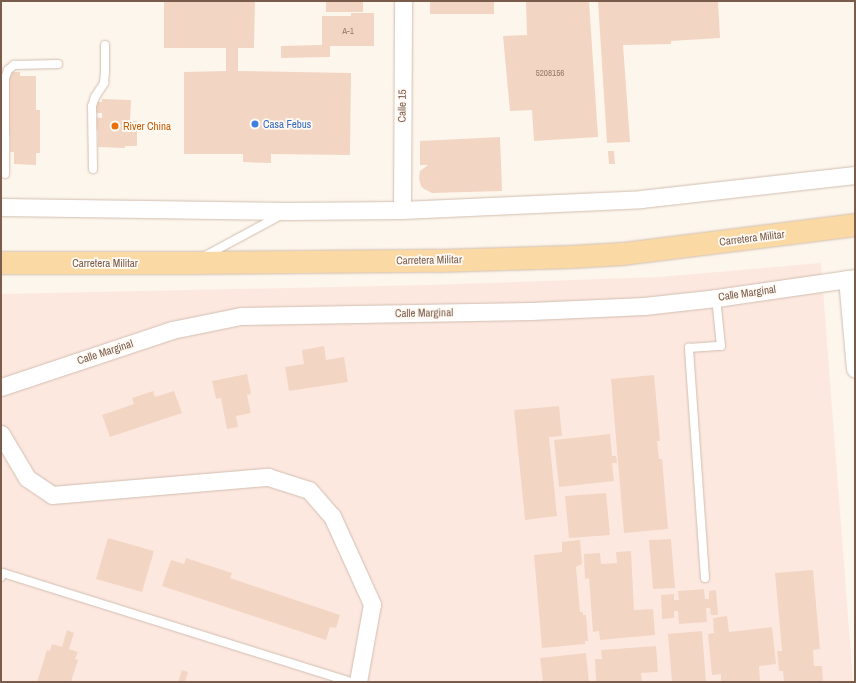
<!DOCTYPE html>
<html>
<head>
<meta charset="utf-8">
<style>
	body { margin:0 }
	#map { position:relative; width:856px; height:683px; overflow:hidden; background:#fdf6ec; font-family:"Archivo Narrow",sans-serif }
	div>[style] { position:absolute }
	.commercial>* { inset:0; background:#fde8e0 }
	.building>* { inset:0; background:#f3d5c3 }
	.roads { filter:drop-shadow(0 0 1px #d1beb0) drop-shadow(0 0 1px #d1beb0) }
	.lane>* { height:8px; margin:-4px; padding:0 4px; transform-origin:4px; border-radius:4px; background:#fff }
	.street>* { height:17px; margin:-8.5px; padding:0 8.5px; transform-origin:8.5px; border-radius:8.5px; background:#fff }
	.primary>* { height:22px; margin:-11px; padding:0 11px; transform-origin:11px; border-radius:11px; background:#fbd9a5 }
	.dots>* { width:11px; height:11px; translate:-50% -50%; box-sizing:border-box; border:2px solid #fffaf3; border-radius:50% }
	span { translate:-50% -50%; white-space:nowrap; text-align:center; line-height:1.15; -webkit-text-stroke:3.5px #fffaf3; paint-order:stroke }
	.number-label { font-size:9px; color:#987a6a }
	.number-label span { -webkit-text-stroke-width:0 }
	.street-label { font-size:11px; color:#7a5c4d }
	.shop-label { font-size:11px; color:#366cbe }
	.left { translate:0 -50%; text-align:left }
	.food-label { font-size:11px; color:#c56008 }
	.frame { position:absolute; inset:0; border:2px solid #7a5c4d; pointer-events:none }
</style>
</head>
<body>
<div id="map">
	<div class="commercial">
		<i style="clip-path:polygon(821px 263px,853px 682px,1px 682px,1px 294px,427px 285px,659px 277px)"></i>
	</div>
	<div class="building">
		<i style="clip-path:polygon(164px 1px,255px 1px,254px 48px,238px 48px,238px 71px,351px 73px,350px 155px,271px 154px,271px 163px,243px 162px,243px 154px,184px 154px,184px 72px,226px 71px,226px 48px,164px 48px)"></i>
		<i style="clip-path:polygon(326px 1px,363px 1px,363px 12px,326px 12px)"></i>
		<i style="clip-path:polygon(430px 1px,494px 1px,494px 14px,430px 14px)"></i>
		<i style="clip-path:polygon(526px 1px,589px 1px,598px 137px,534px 141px,532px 110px,510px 111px,503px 36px,527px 35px)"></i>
		<i style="clip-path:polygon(598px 1px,718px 1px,720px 38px,671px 41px,671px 44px,623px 45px,630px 142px,607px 143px)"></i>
		<i style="clip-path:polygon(351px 13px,374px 13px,374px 46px,330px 46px,330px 57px,281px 58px,281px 46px,322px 45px,322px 16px,351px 16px)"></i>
		<i style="clip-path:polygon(7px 72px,20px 72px,20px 76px,36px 76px,36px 110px,40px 110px,40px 153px,36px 153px,36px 165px,14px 164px,14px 152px,10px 152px,10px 135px,7px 135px)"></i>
		<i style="clip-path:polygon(102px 99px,131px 100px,130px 121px,137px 121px,137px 146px,125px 146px,125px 148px,98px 147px,98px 130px,93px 130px,93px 117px,102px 118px,102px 113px,95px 113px,95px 102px,102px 102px)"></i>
		<i style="clip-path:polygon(500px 137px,502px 191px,432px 193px,424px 189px,421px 186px,419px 179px,420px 171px,428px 165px,420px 165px,420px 141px)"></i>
		<i style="clip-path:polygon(608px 151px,614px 151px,615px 164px,609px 164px)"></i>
		<i style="clip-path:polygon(324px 346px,326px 360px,344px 357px,348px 382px,289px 391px,285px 367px,304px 364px,302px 350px)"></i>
		<i style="clip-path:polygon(247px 374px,251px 394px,247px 395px,251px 413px,236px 416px,238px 427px,227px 429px,221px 398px,216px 399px,212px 381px)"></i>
		<i style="clip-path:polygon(654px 375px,660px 441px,657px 441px,659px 459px,662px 459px,668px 529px,624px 533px,611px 379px)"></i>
		<i style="clip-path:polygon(153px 391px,155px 397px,174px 391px,182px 413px,110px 437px,102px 415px,134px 404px,132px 398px)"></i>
		<i style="clip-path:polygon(559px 406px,562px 436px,549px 437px,557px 516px,525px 520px,514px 410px)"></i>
		<i style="clip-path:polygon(610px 434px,612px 456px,616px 456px,617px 463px,612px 463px,614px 481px,559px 487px,554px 440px)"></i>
		<i style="clip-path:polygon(606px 493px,610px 535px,569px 538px,565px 496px)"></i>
		<i style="clip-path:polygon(108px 538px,154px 551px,142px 592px,96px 579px)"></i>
		<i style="clip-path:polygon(671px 539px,675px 588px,653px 589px,649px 540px)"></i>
		<i style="clip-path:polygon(580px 540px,582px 564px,576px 567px,580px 612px,583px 612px,583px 615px,586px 615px,588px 641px,585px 641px,585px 644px,542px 648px,534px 555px,562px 552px,562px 542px)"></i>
		<i style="clip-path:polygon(631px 551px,634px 610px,653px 609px,655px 635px,600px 640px,599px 631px,593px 632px,589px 578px,585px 579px,584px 554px,600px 553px,601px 564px,617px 563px,616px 552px)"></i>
		<i style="clip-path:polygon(186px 558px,232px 573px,230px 578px,340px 615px,336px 628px,330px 627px,326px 640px,162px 586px,171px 560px,184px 564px)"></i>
		<i style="clip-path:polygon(813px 570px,820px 649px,813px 650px,814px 666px,822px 666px,823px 682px,784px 682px,783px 671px,779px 671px,777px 651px,782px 651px,775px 573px)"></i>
		<i style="clip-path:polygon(704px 589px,705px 599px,709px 599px,709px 591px,716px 590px,718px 615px,711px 615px,710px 608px,706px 608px,707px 622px,679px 624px,678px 611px,674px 611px,674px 618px,662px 619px,661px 595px,674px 594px,674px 600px,679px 600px,678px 591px)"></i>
		<i style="clip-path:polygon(727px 616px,729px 632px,772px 627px,776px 664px,759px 666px,760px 682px,721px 682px,721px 674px,712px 675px,708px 634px,714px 633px,713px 618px)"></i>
		<i style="clip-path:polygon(67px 630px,74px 633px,69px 649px,78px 652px,75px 659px,78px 660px,71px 682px,37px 682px,47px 650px,50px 651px,52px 644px,62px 647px)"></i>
		<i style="clip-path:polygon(702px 631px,706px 682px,672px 682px,668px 634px)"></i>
		<i style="clip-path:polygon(656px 646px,658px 672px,641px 673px,642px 682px,596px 682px,595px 659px,602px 659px,601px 650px)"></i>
		<i style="clip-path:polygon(586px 653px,589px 682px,543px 682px,540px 658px)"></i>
		<i style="clip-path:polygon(182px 670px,188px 672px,185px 682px,178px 682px)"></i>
	</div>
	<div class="roads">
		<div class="lane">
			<i style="left:93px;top:169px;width:63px;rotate:-90.9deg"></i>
			<i style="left:92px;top:106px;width:9px;rotate:-72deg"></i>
			<i style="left:95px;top:97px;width:17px;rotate:-57deg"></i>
			<i style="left:104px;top:83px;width:12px;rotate:-85deg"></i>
			<i style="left:105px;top:71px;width:26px;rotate:-90deg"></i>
			<i style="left:5px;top:174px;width:96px;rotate:-90deg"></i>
			<i style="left:5px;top:78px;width:9px;rotate:-69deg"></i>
			<i style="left:8px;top:70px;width:8px;rotate:-40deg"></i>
			<i style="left:14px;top:65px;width:44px;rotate:-1.3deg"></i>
			<i style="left:205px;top:256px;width:89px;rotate:-28.3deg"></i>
			<i style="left:1px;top:577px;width:4px;rotate:-63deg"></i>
			<i style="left:3px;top:573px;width:365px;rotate:17.4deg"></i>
			<i style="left:705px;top:578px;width:231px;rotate:-94deg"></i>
			<i style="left:689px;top:348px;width:32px;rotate:-4deg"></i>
			<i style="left:721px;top:346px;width:48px;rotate:-95.9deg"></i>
		</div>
		<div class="street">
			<i style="left:1px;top:207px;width:288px;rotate:0.8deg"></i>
			<i style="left:289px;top:211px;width:113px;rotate:-0.5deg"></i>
			<i style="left:402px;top:210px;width:239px;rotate:-2.6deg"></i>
			<i style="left:641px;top:199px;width:215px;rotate:-6.4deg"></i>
			<i style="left:402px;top:210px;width:209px;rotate:-89.7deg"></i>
			<i style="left:847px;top:279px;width:90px;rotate:84.9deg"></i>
			<i style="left:1px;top:387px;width:180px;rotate:-18.4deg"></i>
			<i style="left:172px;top:330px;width:70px;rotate:-11.5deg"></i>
			<i style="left:241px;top:316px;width:290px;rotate:-1deg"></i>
			<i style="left:531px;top:311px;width:113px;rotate:-2.5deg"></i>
			<i style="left:644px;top:306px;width:72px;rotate:-6.3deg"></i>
			<i style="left:716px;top:298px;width:140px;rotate:-8.2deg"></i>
			<i style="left:1px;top:434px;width:51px;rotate:59.4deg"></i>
			<i style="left:27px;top:478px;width:30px;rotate:34deg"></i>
			<i style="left:52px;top:495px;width:217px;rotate:-4.8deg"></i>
			<i style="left:268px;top:477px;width:43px;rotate:17.6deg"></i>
			<i style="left:309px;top:490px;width:35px;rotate:49deg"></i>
			<i style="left:332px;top:516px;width:97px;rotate:65.6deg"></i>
			<i style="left:372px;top:604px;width:79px;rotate:100.2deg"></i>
		</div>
		<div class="primary">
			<i style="left:1px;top:263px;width:192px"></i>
			<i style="left:193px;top:263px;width:245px;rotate:-0.5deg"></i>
			<i style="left:438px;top:261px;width:133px;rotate:-1.7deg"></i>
			<i style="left:571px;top:257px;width:52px;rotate:-3.3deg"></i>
			<i style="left:623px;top:254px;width:234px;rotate:-7.1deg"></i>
		</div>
	</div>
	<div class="dots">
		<i style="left:255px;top:124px;background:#3f7fe0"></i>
		<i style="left:115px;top:126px;background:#e8710a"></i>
	</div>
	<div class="number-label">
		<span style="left:348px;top:31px">A-1</span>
		<span style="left:550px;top:73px">5208156</span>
	</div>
	<div class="street-label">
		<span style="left:402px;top:106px;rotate:-89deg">Calle 15</span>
		<span style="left:752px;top:238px;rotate:-7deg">Carretera Militar</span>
		<span style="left:429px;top:260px;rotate:-1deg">Carretera Militar</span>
		<span style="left:105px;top:263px">Carretera Militar</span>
		<span style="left:747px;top:293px;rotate:-8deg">Calle Marginal</span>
		<span style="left:424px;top:313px;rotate:-1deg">Calle Marginal</span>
		<span style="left:105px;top:352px;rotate:-18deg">Calle Marginal</span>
	</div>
	<div class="shop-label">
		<span class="left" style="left:263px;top:124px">Casa Febus</span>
	</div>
	<div class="food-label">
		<span class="left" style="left:123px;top:126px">River China</span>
	</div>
	<div class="frame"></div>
</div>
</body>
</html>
